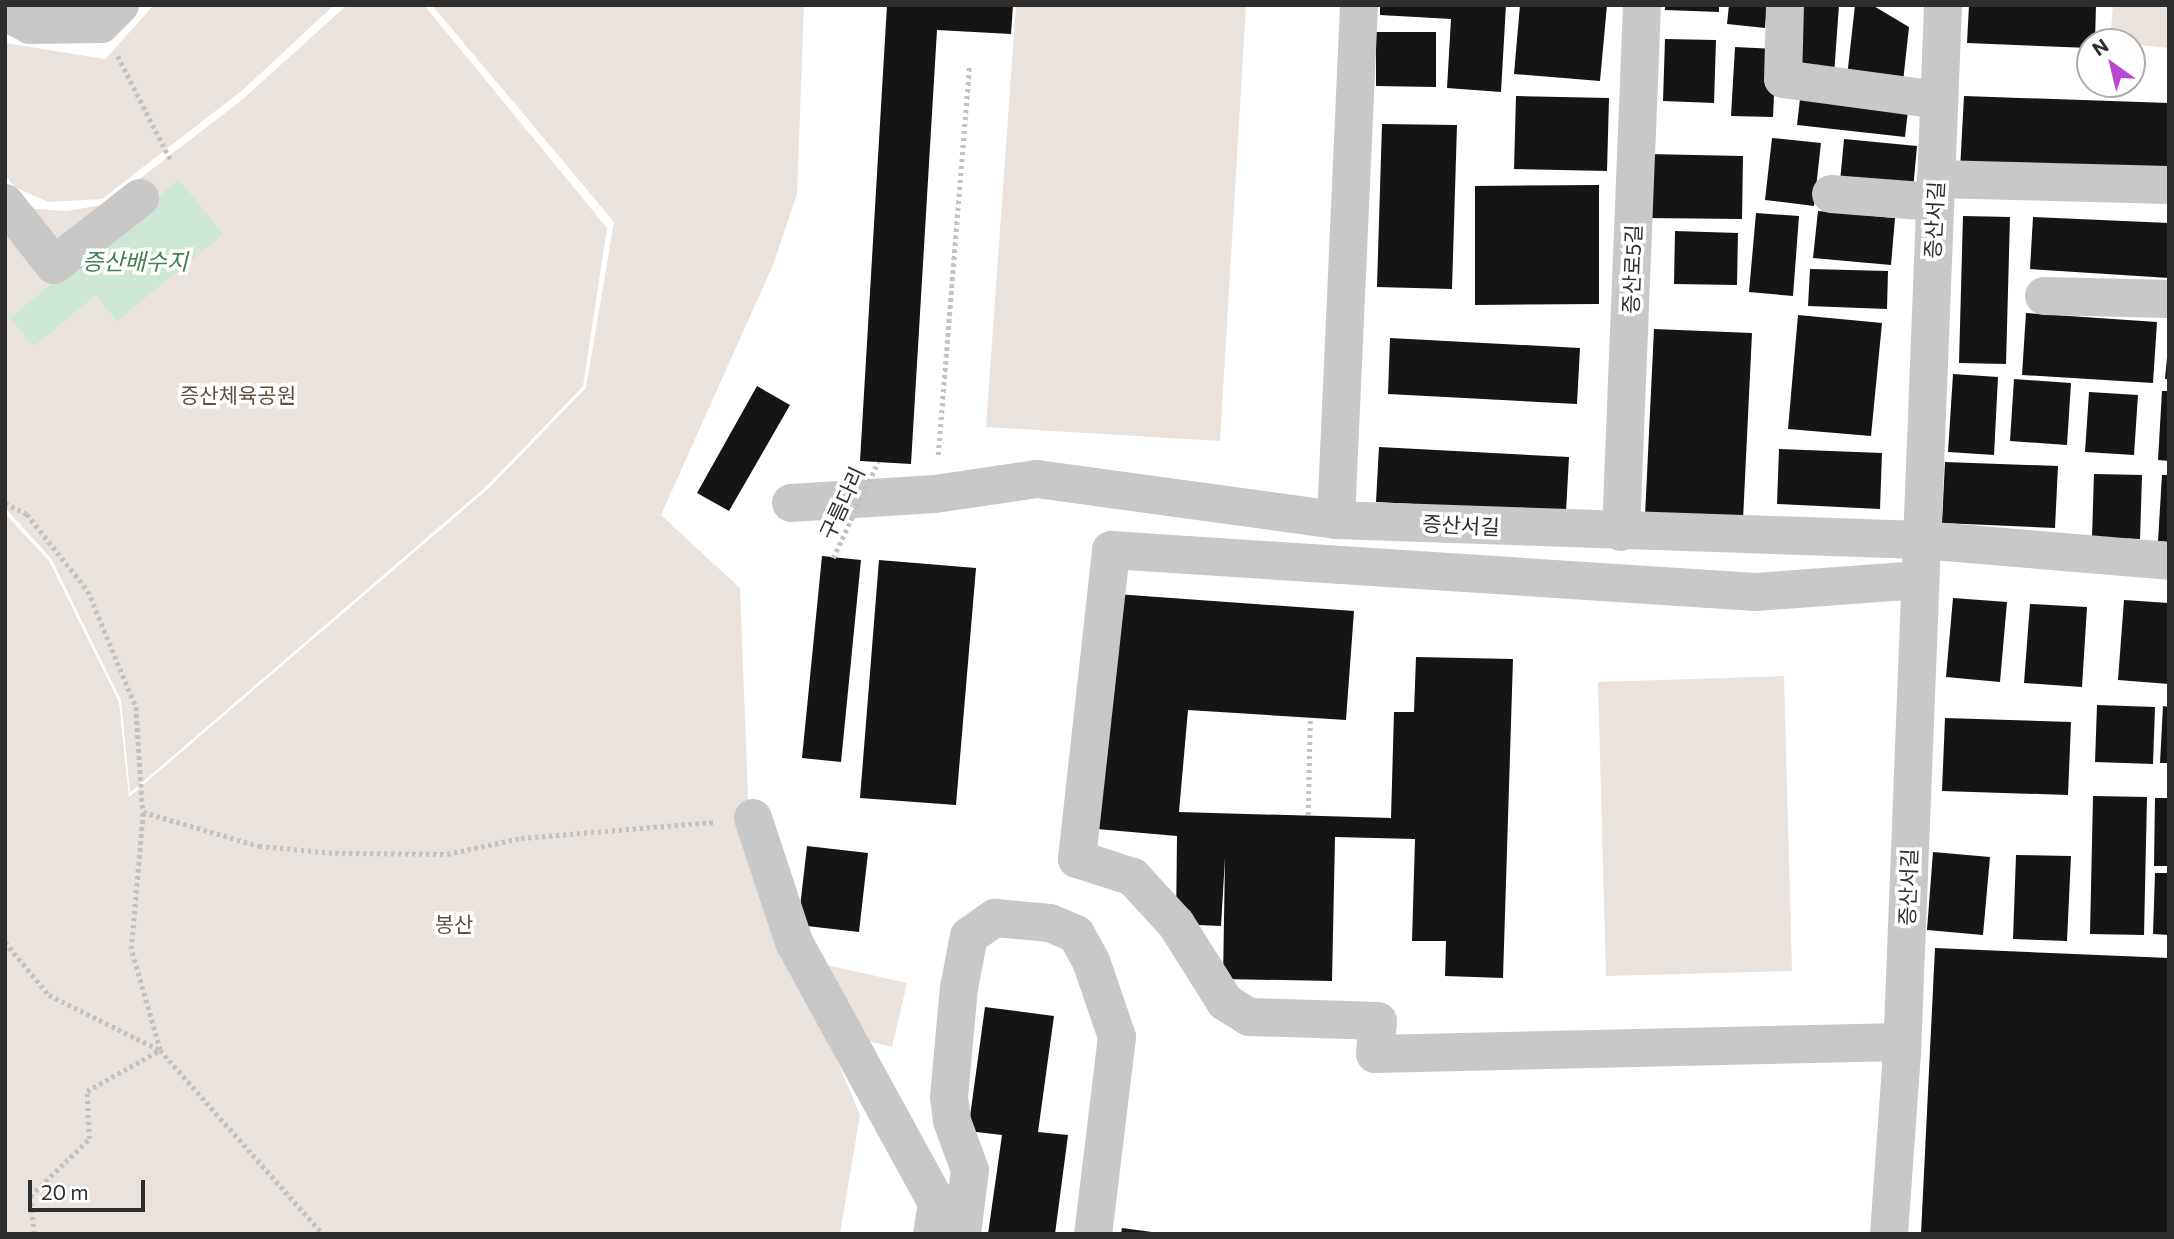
<!DOCTYPE html>
<html>
<head>
<meta charset="utf-8">
<style>
	body { margin:0 }
	#map { position:relative; width:2174px; height:1239px; overflow:hidden; background:#fff; font-family:Commissioner,"Noto Sans KR",sans-serif }
	div>[style] { position:absolute }
	.green>* { inset:0; background:#e9e2dd }
	.water>* { inset:0; background:#cce7d4 }
	.building>* { inset:0; background:#151515 }
	.path>* { height:4.5px; margin-top:-2.25px; transform-origin:0; background:repeating-linear-gradient(90deg,#c2c2c2 0 3.5px,transparent 0 7px) }
	.minor>* { height:38px; margin:-19px; padding:0 19px; transform-origin:19px; border-radius:19px; background:#c8c8c8 }
	.path-bridge>* { height:4.5px; margin-top:-2.25px; transform-origin:0; background:repeating-linear-gradient(90deg,#c2c2c2 0 3.5px,transparent 0 7px) }
	span { translate:-50% -50%; white-space:nowrap; text-align:center; line-height:1.15; -webkit-text-stroke:7px #fff; paint-order:stroke }
	.street-label { font-size:21px; color:#2e2e2e }
	.park-label { font-size:21px; color:#645041 }
	.water-label { font-size:23px; color:#437f55; font-style:italic }
	.frame { position:absolute; inset:0; border:7px solid #2e2e2e; pointer-events:none }
	.north { position:absolute; left:2076px; top:28px; width:70px; height:70px; box-sizing:border-box; background:#fff; border:2px solid #ababab; border-radius:50%; rotate:326deg; font-size:19px; font-weight:700; line-height:28px; text-align:center; color:#2e2e2e }
	.north::after { content:''; display:block; margin:auto; width:24px; height:32px; background:#b946cf; clip-path:polygon(50% 0,100% 100%,50% 72%,0 100%) }
	.scale { position:absolute; left:28px; top:1180px; width:117px; height:32px; box-sizing:border-box; border:4px solid #2e2e2e; border-top:0; padding-left:9px; font-size:21px; line-height:24px; white-space:nowrap; color:#2e2e2e; -webkit-text-stroke:5px #fff; paint-order:stroke }
</style>
</head>
<body>
<div id="map">
	<div class="green">
		<i style="clip-path:polygon(154px 5px,334px 5px,244px 89px,102px 199px,48px 202px,15px 187px,5px 175px,5px 43px,105px 59px)"></i>
		<i style="clip-path:polygon(347px 5px,424px 5px,607px 228px,583px 386px,488px 485px,130px 793px,121px 700px,51px 558px,5px 508px,5px 189px,35px 209px,67px 211px,107px 204px,243px 99px)"></i>
		<i style="clip-path:polygon(432px 5px,804px 5px,797px 194px,773px 265px,661px 515px,740px 588px,749px 823px,792px 953px,860px 1115px,840px 1234px,5px 1234px,5px 514px,49px 561px,119px 702px,129px 797px,489px 488px,586px 388px,614px 222px)"></i>
		<i style="clip-path:polygon(1016px 5px,1246px 5px,1220px 441px,986px 427px)"></i>
		<i style="clip-path:polygon(2113px 5px,2169px 5px,2169px 48px,2110px 42px)"></i>
		<i style="clip-path:polygon(1784px 676px,1792px 971px,1606px 976px,1598px 682px)"></i>
		<i style="clip-path:polygon(818px 963px,907px 983px,892px 1047px,852px 1037px)"></i>
	</div>
	<div class="water">
		<i style="clip-path:polygon(179px 180px,223px 234px,117px 321px,96px 295px,34px 346px,10px 318px)"></i>
	</div>
	<div class="building">
		<i style="clip-path:polygon(887px 5px,1013px 5px,1011px 34px,937px 30px,911px 464px,860px 461px)"></i>
		<i style="clip-path:polygon(1380px 5px,1506px 5px,1501px 92px,1447px 88px,1451px 19px,1380px 15px)"></i>
		<i style="clip-path:polygon(1520px 5px,1607px 5px,1600px 81px,1514px 74px)"></i>
		<i style="clip-path:polygon(1665px 5px,1719px 5px,1719px 12px,1665px 10px)"></i>
		<i style="clip-path:polygon(1729px 5px,1767px 5px,1765px 28px,1727px 24px)"></i>
		<i style="clip-path:polygon(1796px 5px,1839px 5px,1834px 75px,1791px 72px)"></i>
		<i style="clip-path:polygon(1855px 5px,1872px 5px,1909px 27px,1903px 82px,1847px 77px)"></i>
		<i style="clip-path:polygon(1969px 5px,2096px 5px,2095px 42px,2090px 42px,2090px 48px,1967px 43px)"></i>
		<i style="clip-path:polygon(1376px 32px,1436px 32px,1436px 87px,1376px 86px)"></i>
		<i style="clip-path:polygon(1665px 39px,1716px 40px,1714px 103px,1663px 101px)"></i>
		<i style="clip-path:polygon(1735px 47px,1776px 49px,1773px 117px,1731px 116px)"></i>
		<i style="clip-path:polygon(1801px 90px,1909px 101px,1905px 137px,1797px 125px)"></i>
		<i style="clip-path:polygon(1516px 96px,1609px 98px,1607px 171px,1514px 169px)"></i>
		<i style="clip-path:polygon(1964px 96px,2169px 103px,2169px 173px,1960px 170px)"></i>
		<i style="clip-path:polygon(1382px 124px,1457px 125px,1452px 289px,1377px 287px)"></i>
		<i style="clip-path:polygon(1772px 138px,1821px 143px,1814px 206px,1765px 200px)"></i>
		<i style="clip-path:polygon(1844px 139px,1917px 146px,1913px 190px,1840px 182px)"></i>
		<i style="clip-path:polygon(1646px 154px,1743px 156px,1742px 219px,1645px 218px)"></i>
		<i style="clip-path:polygon(1599px 185px,1599px 304px,1475px 305px,1475px 186px)"></i>
		<i style="clip-path:polygon(1818px 211px,1895px 218px,1891px 265px,1813px 258px)"></i>
		<i style="clip-path:polygon(1756px 213px,1799px 216px,1793px 296px,1749px 292px)"></i>
		<i style="clip-path:polygon(1963px 216px,2010px 217px,2006px 364px,1959px 363px)"></i>
		<i style="clip-path:polygon(2033px 217px,2169px 223px,2169px 278px,2030px 269px)"></i>
		<i style="clip-path:polygon(1675px 231px,1738px 233px,1737px 285px,1674px 284px)"></i>
		<i style="clip-path:polygon(1810px 269px,1888px 271px,1887px 309px,1808px 306px)"></i>
		<i style="clip-path:polygon(2026px 313px,2157px 322px,2153px 383px,2022px 375px)"></i>
		<i style="clip-path:polygon(1798px 315px,1882px 323px,1871px 436px,1788px 429px)"></i>
		<i style="clip-path:polygon(1654px 329px,1752px 333px,1743px 520px,1645px 516px)"></i>
		<i style="clip-path:polygon(1390px 338px,1580px 348px,1577px 404px,1388px 394px)"></i>
		<i style="clip-path:polygon(2167px 357px,2169px 357px,2169px 379px,2165px 379px)"></i>
		<i style="clip-path:polygon(1953px 374px,1998px 377px,1994px 455px,1948px 452px)"></i>
		<i style="clip-path:polygon(2014px 379px,2071px 383px,2067px 445px,2010px 441px)"></i>
		<i style="clip-path:polygon(757px 386px,790px 405px,729px 511px,697px 493px)"></i>
		<i style="clip-path:polygon(2162px 391px,2169px 391px,2169px 461px,2158px 460px)"></i>
		<i style="clip-path:polygon(2089px 392px,2138px 395px,2134px 455px,2085px 452px)"></i>
		<i style="clip-path:polygon(1379px 447px,1569px 457px,1566px 512px,1376px 502px)"></i>
		<i style="clip-path:polygon(1779px 449px,1882px 453px,1880px 509px,1777px 504px)"></i>
		<i style="clip-path:polygon(1945px 462px,2058px 466px,2055px 528px,1942px 523px)"></i>
		<i style="clip-path:polygon(2094px 474px,2142px 475px,2140px 539px,2092px 537px)"></i>
		<i style="clip-path:polygon(2162px 475px,2169px 475px,2169px 542px,2158px 541px)"></i>
		<i style="clip-path:polygon(822px 556px,861px 560px,841px 762px,802px 758px)"></i>
		<i style="clip-path:polygon(879px 560px,976px 568px,956px 805px,860px 798px)"></i>
		<i style="clip-path:polygon(1116px 594px,1354px 611px,1346px 720px,1188px 710px,1179px 812px,1391px 818px,1394px 712px,1414px 712px,1416px 657px,1513px 659px,1503px 978px,1445px 976px,1446px 941px,1412px 941px,1415px 839px,1335px 837px,1332px 981px,1223px 979px,1225px 858px,1221px 926px,1176px 924px,1177px 836px,1097px 829px)"></i>
		<i style="clip-path:polygon(1953px 598px,2007px 602px,2000px 682px,1946px 677px)"></i>
		<i style="clip-path:polygon(2124px 600px,2169px 603px,2169px 684px,2118px 680px)"></i>
		<i style="clip-path:polygon(2030px 604px,2087px 607px,2082px 687px,2024px 683px)"></i>
		<i style="clip-path:polygon(2097px 705px,2155px 707px,2153px 764px,2095px 762px)"></i>
		<i style="clip-path:polygon(2163px 706px,2169px 707px,2169px 763px,2160px 763px)"></i>
		<i style="clip-path:polygon(1945px 718px,2071px 722px,2068px 795px,1942px 791px)"></i>
		<i style="clip-path:polygon(2093px 796px,2147px 797px,2144px 935px,2090px 934px)"></i>
		<i style="clip-path:polygon(2155px 798px,2169px 798px,2169px 866px,2154px 866px)"></i>
		<i style="clip-path:polygon(807px 846px,868px 853px,859px 932px,798px 925px)"></i>
		<i style="clip-path:polygon(1933px 852px,1990px 857px,1983px 935px,1927px 930px)"></i>
		<i style="clip-path:polygon(2016px 855px,2071px 856px,2067px 941px,2013px 939px)"></i>
		<i style="clip-path:polygon(2155px 873px,2169px 873px,2169px 935px,2153px 934px)"></i>
		<i style="clip-path:polygon(1935px 948px,2169px 958px,2169px 1234px,1921px 1234px)"></i>
		<i style="clip-path:polygon(985px 1007px,1054px 1016px,1038px 1132px,1068px 1135px,1055px 1234px,988px 1234px,1002px 1135px,968px 1131px)"></i>
		<i style="clip-path:polygon(1122px 1228px,1152px 1232px,1152px 1234px,1121px 1234px)"></i>
	</div>
	<div class="path">
		<i style="left:118px;top:56px;width:118px;rotate:63.2deg"></i>
		<i style="left:938px;top:455px;width:390px;rotate:-85.4deg"></i>
		<i style="left:5px;top:503px;width:25px;rotate:27deg"></i>
		<i style="left:27px;top:514px;width:98px;rotate:51.6deg"></i>
		<i style="left:88px;top:591px;width:126px;rotate:67.5deg"></i>
		<i style="left:136px;top:707px;width:105px;rotate:86.2deg"></i>
		<i style="left:143px;top:812px;width:121px;rotate:16.3deg"></i>
		<i style="left:259px;top:846px;width:76px;rotate:5.3deg"></i>
		<i style="left:335px;top:853px;width:112px;rotate:0.5deg"></i>
		<i style="left:447px;top:854px;width:76px;rotate:-12.2deg"></i>
		<i style="left:521px;top:838px;width:194px;rotate:-4.7deg"></i>
		<i style="left:1308px;top:815px;width:97px;rotate:-88.8deg"></i>
		<i style="left:5px;top:942px;width:69px;rotate:50.3deg"></i>
		<i style="left:49px;top:995px;width:124px;rotate:26.4deg"></i>
		<i style="left:160px;top:1050px;width:246px;rotate:48.5deg"></i>
		<i style="left:34px;top:1234px;width:38px;rotate:-96deg"></i>
		<i style="left:30px;top:1196px;width:82px;rotate:-44deg"></i>
		<i style="left:89px;top:1139px;width:48px;rotate:-92.4deg"></i>
		<i style="left:87px;top:1091px;width:84px;rotate:-29.3deg"></i>
		<i style="left:160px;top:1050px;width:105px;rotate:-106deg"></i>
		<i style="left:131px;top:949px;width:138px;rotate:-85deg"></i>
	</div>
	<div class="minor">
		<i style="left:1785px;top:5px;width:74px;rotate:91.5deg"></i>
		<i style="left:1783px;top:79px;width:157px;rotate:7.7deg"></i>
		<i style="left:5px;top:11px;width:29px;rotate:29deg"></i>
		<i style="left:30px;top:25px;width:71px;rotate:-0.8deg"></i>
		<i style="left:101px;top:24px;width:27px;rotate:-45deg"></i>
		<i style="left:1936px;top:179px;width:233px;rotate:1.5deg"></i>
		<i style="left:1831px;top:194px;width:104px;rotate:4.4deg"></i>
		<i style="left:5px;top:203px;width:79px;rotate:51.7deg"></i>
		<i style="left:54px;top:265px;width:109px;rotate:-37.9deg"></i>
		<i style="left:2044px;top:296px;width:125px;rotate:1.4deg"></i>
		<i style="left:791px;top:503px;width:144px;rotate:-3.6deg"></i>
		<i style="left:935px;top:494px;width:103px;rotate:-8.4deg"></i>
		<i style="left:1037px;top:479px;width:302px;rotate:7.8deg"></i>
		<i style="left:1336px;top:520px;width:585px;rotate:1.96deg"></i>
		<i style="left:1921px;top:540px;width:249px;rotate:4.8deg"></i>
		<i style="left:1336px;top:520px;width:516px;rotate:-87.44deg"></i>
		<i style="left:1621px;top:532px;width:527px;rotate:-87.72deg"></i>
		<i style="left:753px;top:818px;width:131px;rotate:71.7deg"></i>
		<i style="left:794px;top:942px;width:298px;rotate:61.3deg"></i>
		<i style="left:937px;top:1203px;width:31px;rotate:99deg"></i>
		<i style="left:1902px;top:1042px;width:527px;rotate:178.7deg"></i>
		<i style="left:1375px;top:1054px;width:33px;rotate:-85deg"></i>
		<i style="left:1378px;top:1021px;width:129px;rotate:-178.2deg"></i>
		<i style="left:1249px;top:1017px;width:28px;rotate:-148deg"></i>
		<i style="left:1225px;top:1002px;width:92px;rotate:-122.1deg"></i>
		<i style="left:1176px;top:924px;width:64px;rotate:-132.5deg"></i>
		<i style="left:1133px;top:877px;width:59px;rotate:-162.2deg"></i>
		<i style="left:1077px;top:859px;width:311px;rotate:-83.7deg"></i>
		<i style="left:1111px;top:550px;width:646px;rotate:3.73deg"></i>
		<i style="left:1756px;top:592px;width:164px;rotate:-4.2deg"></i>
		<i style="left:962px;top:1234px;width:64px;rotate:-82.9deg"></i>
		<i style="left:970px;top:1170px;width:52px;rotate:-110.2deg"></i>
		<i style="left:952px;top:1121px;width:24px;rotate:-97deg"></i>
		<i style="left:949px;top:1097px;width:109px;rotate:-84.8deg"></i>
		<i style="left:959px;top:988px;width:53px;rotate:-79.1deg"></i>
		<i style="left:969px;top:936px;width:32px;rotate:-35deg"></i>
		<i style="left:995px;top:918px;width:55px;rotate:5.2deg"></i>
		<i style="left:1050px;top:923px;width:28px;rotate:23deg"></i>
		<i style="left:1076px;top:934px;width:31px;rotate:61deg"></i>
		<i style="left:1091px;top:961px;width:80px;rotate:71.1deg"></i>
		<i style="left:1117px;top:1037px;width:198px;rotate:96.9deg"></i>
		<i style="left:1889px;top:1234px;width:180px;rotate:-85.9deg"></i>
		<i style="left:1902px;top:1054px;width:1050px;rotate:-87.76deg"></i>
	</div>
	<div class="path-bridge">
		<i style="left:833px;top:558px;width:106px;rotate:-64.9deg"></i>
	</div>
	<div class="street-label">
		<span style="left:1934px;top:220px;rotate:-87deg">증산서길</span>
		<span style="left:1632px;top:269px;rotate:-88deg">증산로5길</span>
		<span style="left:842px;top:503px;rotate:-65deg">구름다리</span>
		<span style="left:1461px;top:525px;rotate:3deg">증산서길</span>
		<span style="left:1908px;top:887px;rotate:-88deg">증산서길</span>
	</div>
	<div class="park-label">
		<span style="left:238px;top:395px">증산체육공원</span>
		<span style="left:454px;top:924px">봉산</span>
	</div>
	<div class="water-label">
		<span style="left:135px;top:261px">증산배수지</span>
	</div>
	<div class="frame"></div>
	<div class="north">N</div>
	<div class="scale">20 m</div>
</div>
</body>
</html>
